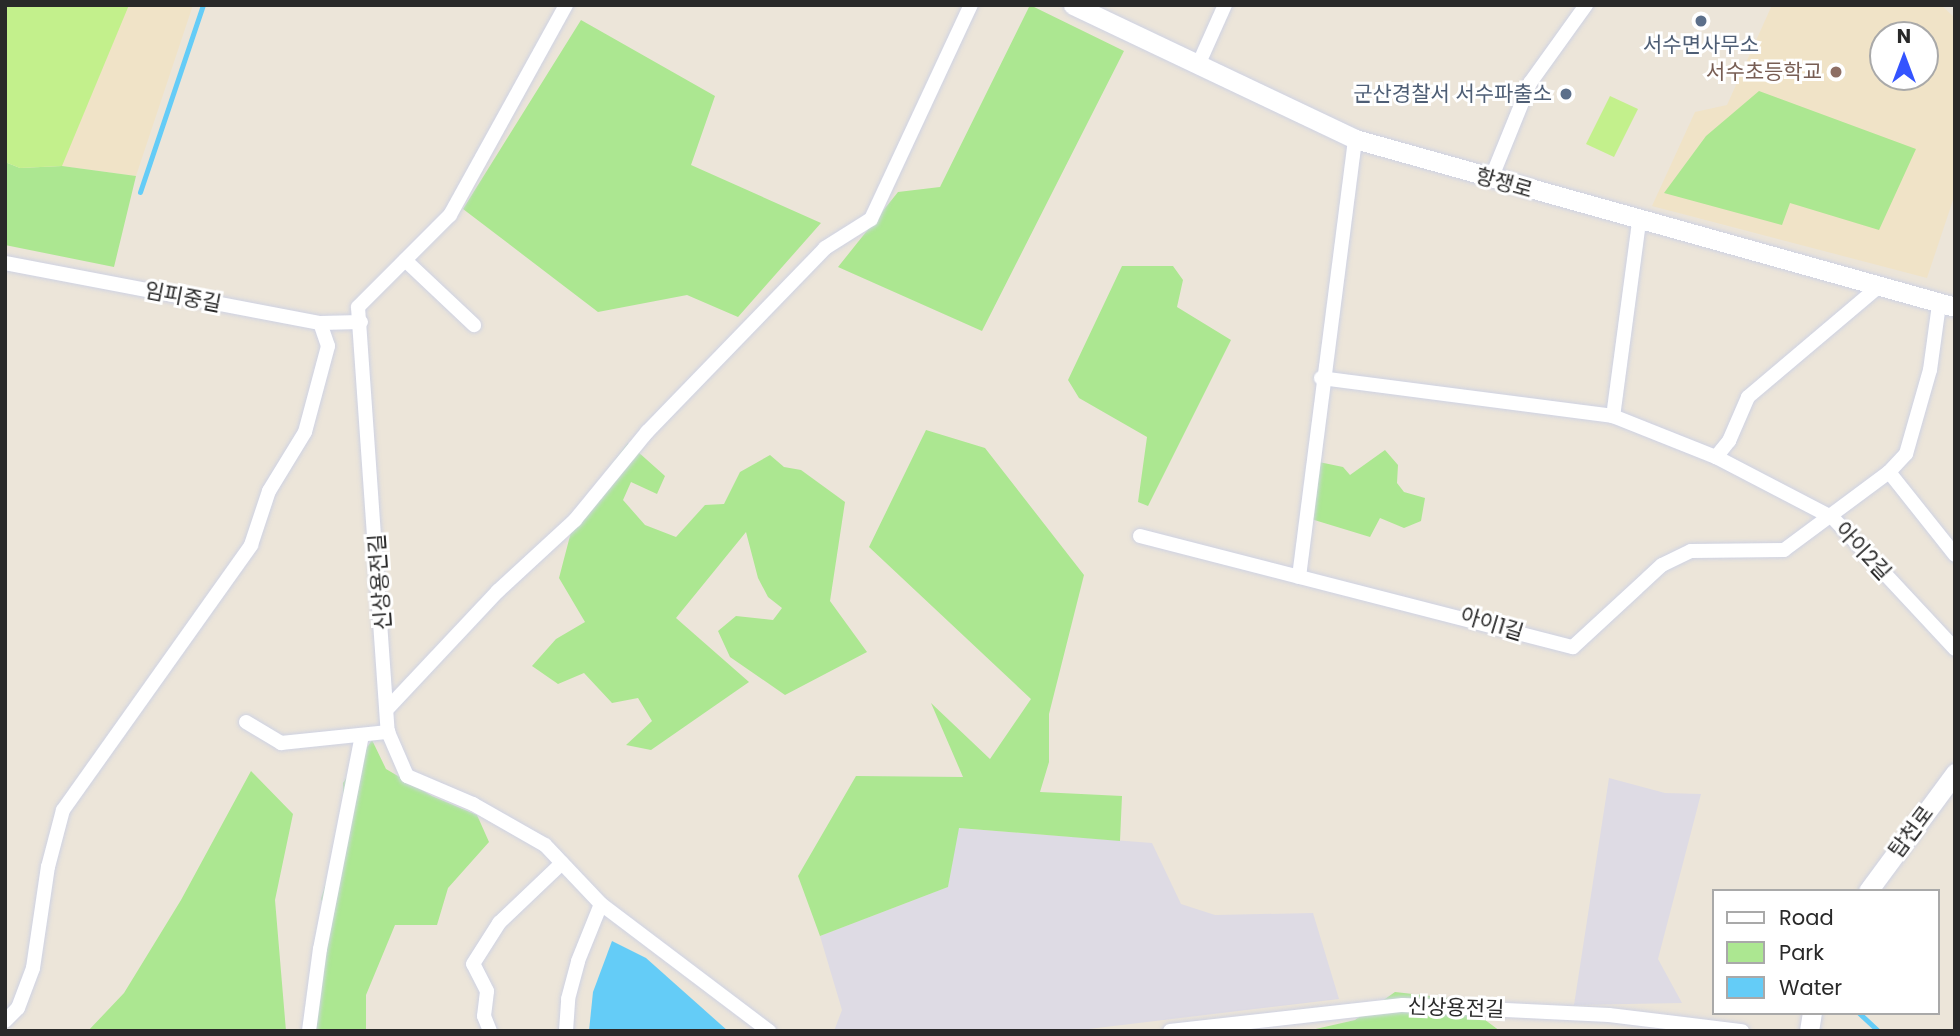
<!DOCTYPE html>
<html>
<head>
<meta charset="utf-8">
<style>
	body { margin:0 }
	#map { position:relative; width:1960px; height:1036px; overflow:hidden; background:#ece5d9; font-family:Poppins,"Noto Sans KR",sans-serif }
	div>[style] { position:absolute }
	.industrial>* { inset:0; background:#dedbe4 }
	.education>* { inset:0; background:#f0e3c7 }
	.green>* { inset:0; background:#ace791 }
	.pitch>* { inset:0; background:#c3f08c }
	.water>* { inset:0; background:#64ccf7 }
	.stream>* { height:5px; margin:-2.5px; padding:0 2.5px; transform-origin:2.5px; border-radius:2.5px; background:#64ccf7 }
	.roads { filter:drop-shadow(0 0 2px #ced2e3) drop-shadow(0 0 2px #ced2e3) }
	.street>* { height:14px; margin:-7px; padding:0 7px; transform-origin:7px; border-radius:7px; background:#fff }
	.secondary>* { height:19px; margin:-9.5px; padding:0 9.5px; transform-origin:9.5px; border-radius:9.5px; background:#fff }
	.dots>* { width:19px; height:19px; translate:-50% -50%; box-sizing:border-box; border:4px solid #fff; border-radius:50% }
	span { translate:-50% -50%; white-space:nowrap; text-align:center; line-height:1.15; -webkit-text-stroke:6px #fff; paint-order:stroke }
	.service-label { font-size:21px; color:#4e5e75 }
	.right { translate:-100% -50%; text-align:right }
	.education-label { font-size:21px; color:#785e54 }
	.street-label { font-size:21px; color:#292929 }
	.frame { position:absolute; inset:0; border:7px solid #292929; pointer-events:none }
	.legend { position:absolute; left:1712px; top:889px; width:228px; height:126px; box-sizing:border-box; background:#fff; border:2px solid #a9a9a9; margin:0; padding:9px 12px; list-style:none; font-size:21px; color:#292929 }
	.legend li { display:flex; align-items:center; gap:14px; height:35px }
	.legend b { width:35px; border:2px solid #a9a9a9 }
	.north { position:absolute; left:1869px; top:21px; width:70px; height:70px; box-sizing:border-box; background:#fff; border:2px solid #a9a9a9; border-radius:50%; rotate:0deg; font-size:19px; font-weight:700; line-height:28px; text-align:center; color:#292929 }
	.north::after { content:''; display:block; margin:auto; width:24px; height:32px; background:#3454ff; clip-path:polygon(50% 0,100% 100%,50% 72%,0 100%) }
</style>
</head>
<body>
<div id="map">
	<div class="industrial">
		<i style="clip-path:polygon(1609px 778px,1665px 793px,1701px 794px,1658px 959px,1682px 1003px,1574px 1005px)"></i>
		<i style="clip-path:polygon(958px 828px,1152px 843px,1181px 904px,1215px 915px,1313px 913px,1339px 999px,1072px 1031px,834px 1031px,842px 1010px,820px 936px,948px 887px)"></i>
	</div>
	<div class="education">
		<i style="clip-path:polygon(5px 5px,193px 5px,136px 176px,62px 166px,20px 168px,5px 162px)"></i>
		<i style="clip-path:polygon(evenodd,1772px 5px,1941px 5px,1955px 18px,1955px 194px,1927px 278px,1652px 206px,1695px 112px,1727px 105px,1772px 5px,1883px 35px,1925px 35px,1925px 77px,1883px 77px,1883px 35px)"></i>
	</div>
	<div class="green">
		<i style="clip-path:polygon(1030px 5px,1124px 51px,982px 331px,838px 267px,898px 192px,940px 187px)"></i>
		<i style="clip-path:polygon(581px 20px,715px 96px,691px 165px,821px 223px,738px 317px,687px 295px,598px 312px,463px 209px)"></i>
		<i style="clip-path:polygon(1759px 91px,1916px 149px,1879px 230px,1790px 203px,1782px 225px,1664px 193px,1706px 136px)"></i>
		<i style="clip-path:polygon(5px 162px,20px 168px,62px 166px,136px 176px,114px 267px,5px 245px)"></i>
		<i style="clip-path:polygon(1122px 266px,1173px 266px,1183px 280px,1177px 307px,1231px 340px,1148px 506px,1138px 502px,1147px 437px,1079px 398px,1068px 380px)"></i>
		<i style="clip-path:polygon(926px 430px,985px 448px,1084px 575px,1049px 714px,1049px 762px,1040px 792px,1122px 796px,1120px 841px,959px 828px,948px 887px,820px 936px,798px 876px,856px 776px,963px 777px,931px 703px,990px 759px,1031px 699px,869px 547px)"></i>
		<i style="clip-path:polygon(628px 443px,665px 476px,657px 494px,631px 482px,623px 500px,645px 525px,676px 537px,705px 505px,724px 504px,740px 472px,770px 455px,784px 467px,801px 470px,845px 502px,830px 601px,867px 652px,785px 695px,730px 657px,718px 631px,736px 616px,773px 620px,782px 608px,768px 597px,758px 578px,746px 532px,676px 618px,749px 682px,651px 750px,626px 745px,652px 721px,638px 698px,612px 703px,584px 673px,558px 684px,532px 666px,556px 639px,585px 622px,559px 578px,577px 509px)"></i>
		<i style="clip-path:polygon(1385px 450px,1398px 465px,1397px 483px,1404px 492px,1425px 498px,1421px 521px,1404px 528px,1380px 518px,1370px 537px,1311px 519px,1319px 462px,1343px 467px,1350px 475px)"></i>
		<i style="clip-path:polygon(372px 740px,386px 769px,432px 796px,477px 815px,489px 842px,448px 888px,437px 925px,395px 925px,366px 995px,366px 1031px,307px 1031px,305px 1006px,332px 925px,321px 899px,344px 823px,343px 783px)"></i>
		<i style="clip-path:polygon(251px 771px,293px 814px,275px 900px,286px 1031px,88px 1031px,124px 993px,181px 900px)"></i>
		<i style="clip-path:polygon(1395px 992px,1457px 999px,1500px 1031px,1307px 1031px,1355px 1020px)"></i>
	</div>
	<div class="pitch">
		<i style="clip-path:polygon(5px 5px,129px 5px,62px 166px,20px 168px,5px 162px)"></i>
		<i style="clip-path:polygon(1610px 96px,1638px 109px,1614px 157px,1586px 144px)"></i>
	</div>
	<div class="water">
		<i style="clip-path:polygon(612px 941px,646px 958px,728px 1031px,589px 1031px,593px 992px)"></i>
	</div>
	<div class="stream">
		<i style="left:140px;top:192px;width:197px;rotate:-71.4deg"></i>
		<i style="left:1859px;top:1013px;width:26px;rotate:43deg"></i>
	</div>
	<div class="roads">
		<div class="street">
			<i style="left:566px;top:5px;width:240px;rotate:118.9deg"></i>
			<i style="left:450px;top:215px;width:130px;rotate:135deg"></i>
			<i style="left:358px;top:307px;width:426px;rotate:86deg"></i>
			<i style="left:388px;top:732px;width:48px;rotate:66.6deg"></i>
			<i style="left:407px;top:776px;width:72px;rotate:23deg"></i>
			<i style="left:473px;top:804px;width:83px;rotate:29.7deg"></i>
			<i style="left:545px;top:845px;width:81px;rotate:46.5deg"></i>
			<i style="left:601px;top:904px;width:211px;rotate:37.1deg"></i>
			<i style="left:1199px;top:63px;width:64px;rotate:-65.9deg"></i>
			<i style="left:1491px;top:179px;width:104px;rotate:-67.9deg"></i>
			<i style="left:1530px;top:83px;width:96px;rotate:-54.3deg"></i>
			<i style="left:1639px;top:222px;width:196px;rotate:97.6deg"></i>
			<i style="left:1613px;top:416px;width:111px;rotate:21.7deg"></i>
			<i style="left:1716px;top:457px;width:132px;rotate:27.5deg"></i>
			<i style="left:1833px;top:518px;width:179px;rotate:47deg"></i>
			<i style="left:405px;top:260px;width:95px;rotate:43.3deg"></i>
			<i style="left:5px;top:263px;width:321px;rotate:10.8deg"></i>
			<i style="left:320px;top:323px;width:41px;rotate:-1.4deg"></i>
			<i style="left:1321px;top:378px;width:294px;rotate:7.4deg"></i>
			<i style="left:1716px;top:457px;width:21px;rotate:-51deg"></i>
			<i style="left:1729px;top:441px;width:48px;rotate:-66.6deg"></i>
			<i style="left:1748px;top:397px;width:169px;rotate:-40.2deg"></i>
			<i style="left:1889px;top:472px;width:106px;rotate:51.5deg"></i>
			<i style="left:1140px;top:536px;width:447px;rotate:14.4deg"></i>
			<i style="left:1573px;top:647px;width:121px;rotate:-42.7deg"></i>
			<i style="left:1662px;top:565px;width:32px;rotate:-26deg"></i>
			<i style="left:1691px;top:551px;width:93px;rotate:-0.6deg"></i>
			<i style="left:1784px;top:550px;width:131px;rotate:-36.6deg"></i>
			<i style="left:1889px;top:472px;width:25px;rotate:-47deg"></i>
			<i style="left:1906px;top:454px;width:87px;rotate:-74.1deg"></i>
			<i style="left:1930px;top:370px;width:67px;rotate:-82.2deg"></i>
			<i style="left:1299px;top:577px;width:442px;rotate:-82.7deg"></i>
			<i style="left:389px;top:707px;width:159px;rotate:-46.8deg"></i>
			<i style="left:498px;top:591px;width:105px;rotate:-42.7deg"></i>
			<i style="left:575px;top:520px;width:114px;rotate:-50.7deg"></i>
			<i style="left:647px;top:432px;width:256px;rotate:-45.9deg"></i>
			<i style="left:825px;top:248px;width:54px;rotate:-32.2deg"></i>
			<i style="left:871px;top:219px;width:236px;rotate:-65deg"></i>
			<i style="left:246px;top:722px;width:41px;rotate:31deg"></i>
			<i style="left:281px;top:743px;width:108px;rotate:-5.9deg"></i>
			<i style="left:5px;top:1021px;width:18px;rotate:-45deg"></i>
			<i style="left:18px;top:1008px;width:43px;rotate:-69.4deg"></i>
			<i style="left:33px;top:968px;width:102px;rotate:-81.6deg"></i>
			<i style="left:48px;top:867px;width:59px;rotate:-75.3deg"></i>
			<i style="left:63px;top:810px;width:325px;rotate:-54.6deg"></i>
			<i style="left:251px;top:545px;width:57px;rotate:-71.6deg"></i>
			<i style="left:269px;top:491px;width:69px;rotate:-58.6deg"></i>
			<i style="left:305px;top:432px;width:89px;rotate:-75deg"></i>
			<i style="left:328px;top:346px;width:24px;rotate:-109deg"></i>
			<i style="left:309px;top:1031px;width:83px;rotate:-82.4deg"></i>
			<i style="left:320px;top:949px;width:218px;rotate:-78.9deg"></i>
			<i style="left:490px;top:1031px;width:16px;rotate:-112deg"></i>
			<i style="left:484px;top:1016px;width:25px;rotate:-83deg"></i>
			<i style="left:487px;top:991px;width:30px;rotate:-117deg"></i>
			<i style="left:473px;top:964px;width:49px;rotate:-57.6deg"></i>
			<i style="left:499px;top:923px;width:87px;rotate:-43.6deg"></i>
			<i style="left:566px;top:1031px;width:32px;rotate:-86deg"></i>
			<i style="left:568px;top:999px;width:39px;rotate:-75deg"></i>
			<i style="left:578px;top:961px;width:61px;rotate:-68deg"></i>
			<i style="left:1170px;top:1031px;width:234px;rotate:-6.4deg"></i>
			<i style="left:1403px;top:1005px;width:206px;rotate:2.8deg"></i>
			<i style="left:1609px;top:1015px;width:134px;rotate:6.9deg"></i>
		</div>
		<div class="secondary">
			<i style="left:1073px;top:5px;width:312px;rotate:25.4deg"></i>
			<i style="left:1355px;top:139px;width:623px;rotate:15.64deg"></i>
			<i style="left:1868px;top:891px;width:147px;rotate:-53.6deg"></i>
			<i style="left:1809px;top:1031px;width:18px;rotate:-81deg"></i>
		</div>
	</div>
	<div class="dots">
		<i style="left:1701px;top:21px;background:#5c6f8a"></i>
		<i style="left:1836px;top:72px;background:#8d6e63"></i>
		<i style="left:1566px;top:94px;background:#5c6f8a"></i>
	</div>
	<div class="service-label">
		<span style="left:1701px;top:45px">서수면사무소</span>
		<span class="right" style="left:1552px;top:94px">군산경찰서 서수파출소</span>
	</div>
	<div class="education-label">
		<span class="right" style="left:1822px;top:72px">서수초등학교</span>
	</div>
	<div class="street-label">
		<span style="left:1504px;top:183px;rotate:16deg">항쟁로</span>
		<span style="left:183px;top:297px;rotate:11deg">임피중길</span>
		<span style="left:1863px;top:551px;rotate:47deg">아이2길</span>
		<span style="left:380px;top:582px;rotate:-94deg">신상용전길</span>
		<span style="left:1492px;top:624px;rotate:17deg">아이1길</span>
		<span style="left:1911px;top:832px;rotate:-53deg">탑천로</span>
		<span style="left:1456px;top:1008px;rotate:2deg">신상용전길</span>
	</div>
	<div class="frame"></div>
	<ul class="legend">
	<li><b style="height:9px;background:#fff"></b>Road</li>
	<li><b style="height:19px;background:#ace791"></b>Park</li>
	<li><b style="height:19px;background:#64ccf7"></b>Water</li>
	</ul>
	<div class="north">N</div>
</div>
</body>
</html>
